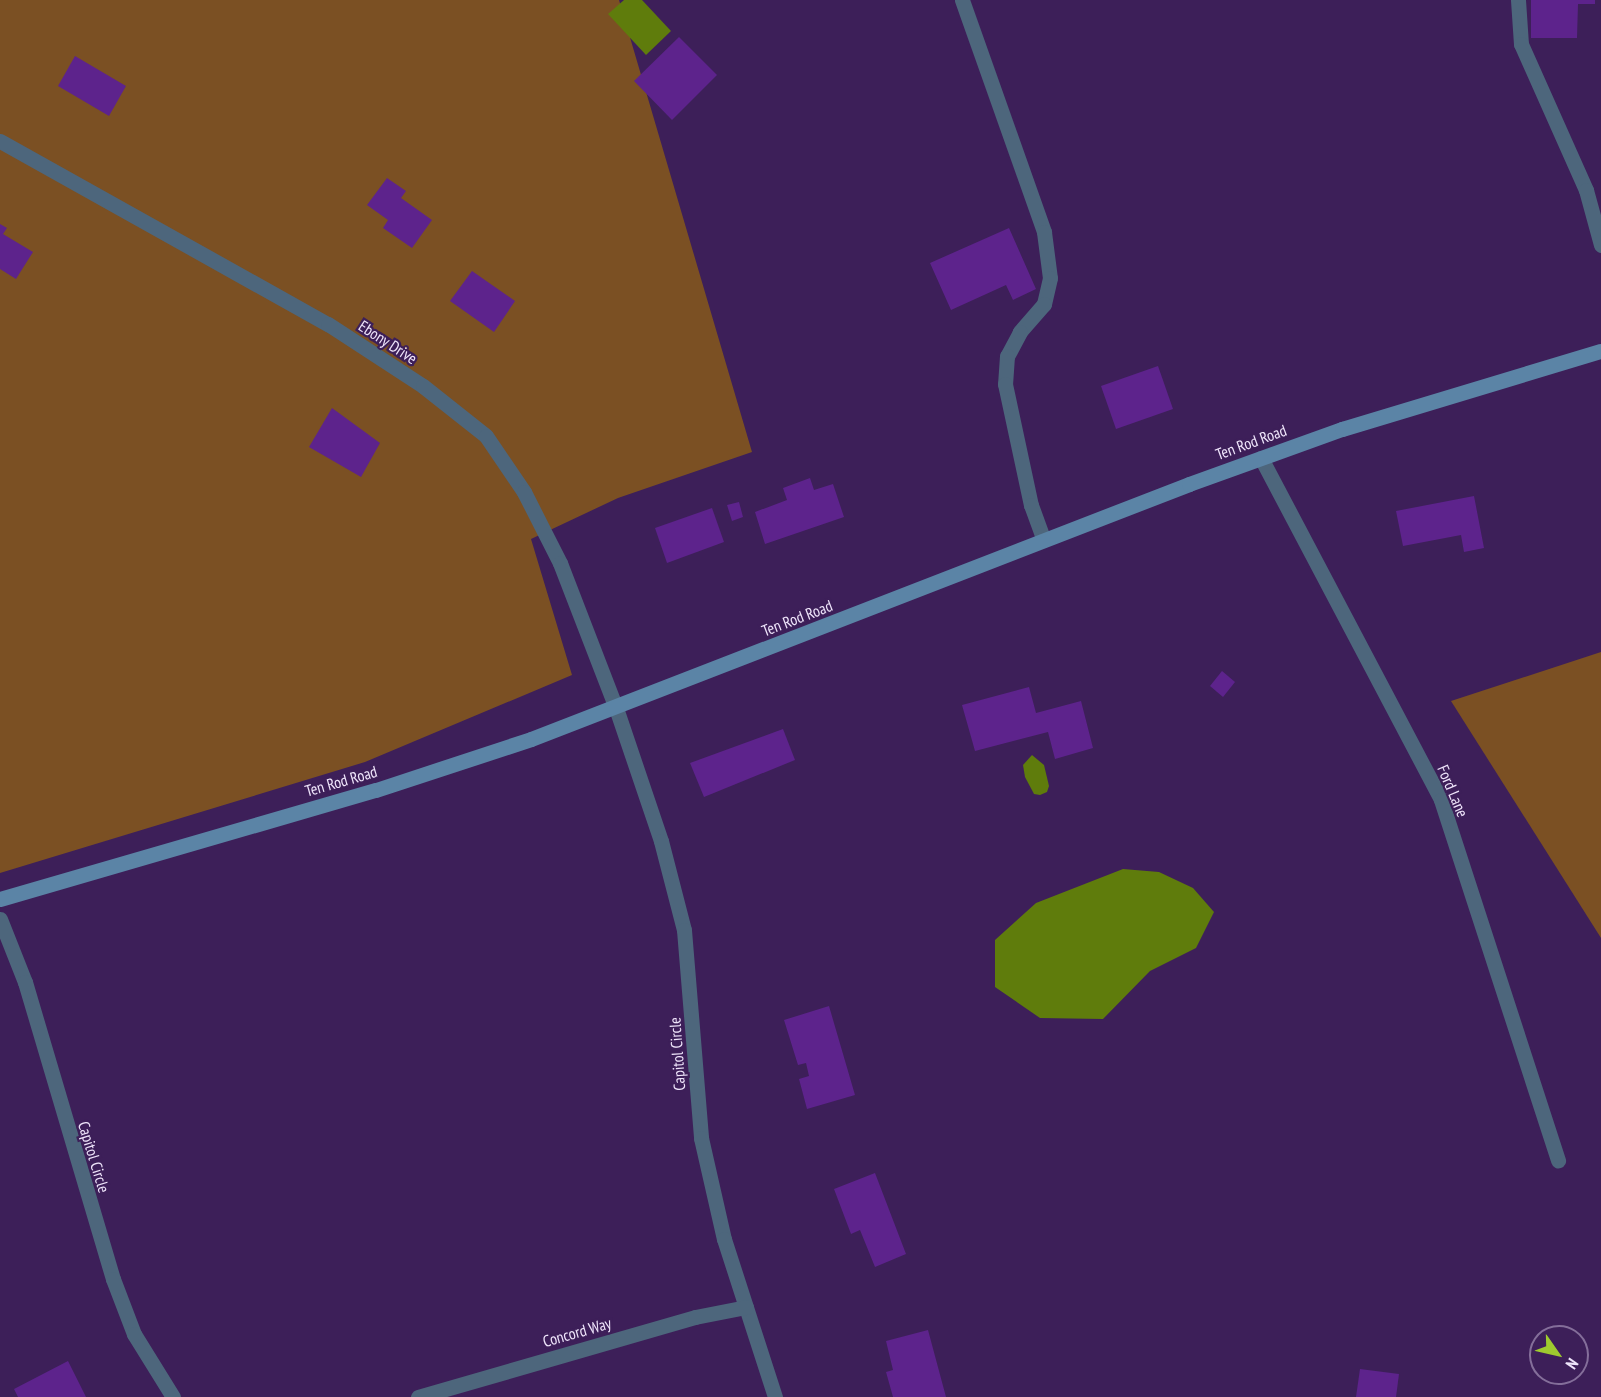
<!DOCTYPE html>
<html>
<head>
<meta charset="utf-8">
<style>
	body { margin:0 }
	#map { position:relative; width:1601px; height:1397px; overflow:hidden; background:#3d1f59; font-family:"PT Sans Narrow",sans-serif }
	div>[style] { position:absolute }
	.green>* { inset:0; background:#7b5023 }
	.water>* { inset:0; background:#5f7c0c }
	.building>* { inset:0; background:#5d238c }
	.lane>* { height:15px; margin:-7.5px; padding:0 7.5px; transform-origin:7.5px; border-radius:7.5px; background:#4d667c }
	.street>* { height:15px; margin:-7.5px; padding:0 7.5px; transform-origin:7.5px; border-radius:7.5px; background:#4d667c }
	.secondary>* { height:15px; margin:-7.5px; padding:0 7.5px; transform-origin:7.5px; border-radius:7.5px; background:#5b84a6 }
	span { translate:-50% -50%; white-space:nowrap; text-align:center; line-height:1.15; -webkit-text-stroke:4.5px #3d1f59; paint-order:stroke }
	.street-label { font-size:16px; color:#efe5fb }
	.north { position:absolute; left:1529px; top:1325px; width:60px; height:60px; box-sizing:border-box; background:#3d1f59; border:2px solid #846e9a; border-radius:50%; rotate:124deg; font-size:16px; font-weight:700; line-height:24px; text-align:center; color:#efe5fb }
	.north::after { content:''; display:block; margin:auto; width:21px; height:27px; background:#9eca2f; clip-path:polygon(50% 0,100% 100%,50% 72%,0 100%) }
</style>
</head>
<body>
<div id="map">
	<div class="green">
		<i style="clip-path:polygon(0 0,619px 0,752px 452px,618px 498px,531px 539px,572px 675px,365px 762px,0 873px)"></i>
		<i style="clip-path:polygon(1601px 652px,1601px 938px,1451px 701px)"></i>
	</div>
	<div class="water">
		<i style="clip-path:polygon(624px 0,642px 0,671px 31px,646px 55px,608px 14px)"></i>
		<i style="clip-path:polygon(1032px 755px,1044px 765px,1049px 786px,1047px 792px,1040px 795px,1034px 794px,1025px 777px,1023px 765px)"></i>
		<i style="clip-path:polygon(1123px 869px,1159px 872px,1193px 888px,1214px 912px,1196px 948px,1150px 971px,1103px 1019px,1040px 1018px,995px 987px,995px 940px,1036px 903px)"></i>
	</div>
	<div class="building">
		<i style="clip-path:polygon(1531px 0,1595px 0,1595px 4px,1578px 4px,1577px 38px,1531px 38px)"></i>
		<i style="clip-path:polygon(679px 37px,717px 75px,672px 120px,634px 81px)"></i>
		<i style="clip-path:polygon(75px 56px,126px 86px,109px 116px,58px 86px)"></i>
		<i style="clip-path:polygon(387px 178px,406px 191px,401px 198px,432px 220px,412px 248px,383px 228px,388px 220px,367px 205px)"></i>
		<i style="clip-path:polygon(0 224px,7px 228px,3px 234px,33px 252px,16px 279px,0 269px)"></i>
		<i style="clip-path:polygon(1009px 228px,1036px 289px,1013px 300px,1006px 285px,951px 310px,930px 263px)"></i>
		<i style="clip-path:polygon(472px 271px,515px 301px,494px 332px,450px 301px)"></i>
		<i style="clip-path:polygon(1158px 366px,1173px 409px,1116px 429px,1101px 386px)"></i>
		<i style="clip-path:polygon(332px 408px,380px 443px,361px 477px,309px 447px)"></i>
		<i style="clip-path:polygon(810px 478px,814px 490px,833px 484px,844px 517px,765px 544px,755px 512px,787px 500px,783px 488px)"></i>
		<i style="clip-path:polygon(1474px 496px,1484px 548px,1464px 552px,1461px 535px,1403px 546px,1396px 511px)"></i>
		<i style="clip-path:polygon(739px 502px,743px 517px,732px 521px,727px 505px)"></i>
		<i style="clip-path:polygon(712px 508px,724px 542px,667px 563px,655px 528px)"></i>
		<i style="clip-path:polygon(1222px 671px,1235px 682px,1223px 697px,1210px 686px)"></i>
		<i style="clip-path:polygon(1029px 687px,1036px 713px,1081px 701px,1093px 748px,1055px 759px,1048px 732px,975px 751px,962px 705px)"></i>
		<i style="clip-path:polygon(783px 729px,795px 760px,704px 797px,690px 763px)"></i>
		<i style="clip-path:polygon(829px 1006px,855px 1095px,807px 1109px,799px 1079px,809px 1076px,806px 1063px,798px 1065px,784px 1020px)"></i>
		<i style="clip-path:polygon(875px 1173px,906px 1254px,875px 1267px,860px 1230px,851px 1234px,834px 1189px)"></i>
		<i style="clip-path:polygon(928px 1330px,946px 1397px,893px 1397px,886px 1372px,893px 1370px,886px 1341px)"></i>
		<i style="clip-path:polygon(68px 1361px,86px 1397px,18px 1397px,14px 1389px)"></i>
		<i style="clip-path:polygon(1360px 1369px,1399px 1374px,1396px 1397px,1356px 1397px)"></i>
	</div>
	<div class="lane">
		<i style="left:962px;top:0;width:246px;rotate:70.5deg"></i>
		<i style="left:1044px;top:232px;width:46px;rotate:82.6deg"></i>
		<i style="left:1050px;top:278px;width:27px;rotate:103deg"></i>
		<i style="left:1044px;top:304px;width:37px;rotate:131deg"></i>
		<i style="left:1020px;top:332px;width:27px;rotate:118deg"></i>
		<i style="left:1007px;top:356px;width:28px;rotate:94deg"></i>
		<i style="left:1005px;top:384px;width:124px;rotate:77.9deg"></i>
		<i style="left:1031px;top:505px;width:37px;rotate:70deg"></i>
		<i style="left:1518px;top:0;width:44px;rotate:86.1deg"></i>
		<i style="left:1521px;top:44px;width:160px;rotate:66deg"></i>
		<i style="left:1586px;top:190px;width:57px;rotate:74.7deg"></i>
	</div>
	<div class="street">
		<i style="left:0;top:141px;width:376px;rotate:29.2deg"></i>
		<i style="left:328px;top:324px;width:113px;rotate:33.1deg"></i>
		<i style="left:423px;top:386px;width:80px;rotate:38.4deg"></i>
		<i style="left:486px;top:436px;width:68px;rotate:55.8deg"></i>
		<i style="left:524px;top:492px;width:80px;rotate:63.1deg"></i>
		<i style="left:560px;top:563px;width:155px;rotate:68.9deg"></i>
		<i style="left:616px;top:708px;width:140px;rotate:71.3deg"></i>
		<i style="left:661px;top:841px;width:92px;rotate:75.5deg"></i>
		<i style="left:684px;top:930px;width:209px;rotate:85.3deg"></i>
		<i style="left:701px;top:1138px;width:104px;rotate:77.2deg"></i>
		<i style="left:724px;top:1239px;width:166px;rotate:72.1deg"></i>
		<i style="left:1261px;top:458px;width:386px;rotate:62.2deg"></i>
		<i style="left:1441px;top:800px;width:379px;rotate:72deg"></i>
		<i style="left:0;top:919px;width:68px;rotate:68.4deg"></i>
		<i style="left:25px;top:982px;width:310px;rotate:73.5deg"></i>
		<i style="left:113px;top:1279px;width:59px;rotate:69.1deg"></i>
		<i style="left:134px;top:1334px;width:74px;rotate:58.2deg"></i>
		<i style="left:418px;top:1397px;width:288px;rotate:-16.1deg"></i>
		<i style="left:695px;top:1317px;width:52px;rotate:-11.1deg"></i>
	</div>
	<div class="secondary">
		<i style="left:0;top:899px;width:391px;rotate:-16.2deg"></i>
		<i style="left:376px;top:790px;width:163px;rotate:-18.2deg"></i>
		<i style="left:531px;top:739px;width:706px;rotate:-21.18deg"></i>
		<i style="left:1189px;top:484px;width:163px;rotate:-19.8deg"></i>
		<i style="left:1342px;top:429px;width:270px;rotate:-16.8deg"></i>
	</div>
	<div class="street-label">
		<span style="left:388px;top:342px;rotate:33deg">Ebony Drive</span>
		<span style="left:1251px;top:442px;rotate:-20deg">Ten Rod Road</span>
		<span style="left:797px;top:618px;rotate:-21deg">Ten Rod Road</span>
		<span style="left:341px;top:781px;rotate:-16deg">Ten Rod Road</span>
		<span style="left:1453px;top:791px;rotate:67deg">Ford Lane</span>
		<span style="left:677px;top:1054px;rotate:-94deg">Capitol Circle</span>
		<span style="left:94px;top:1157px;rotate:73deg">Capitol Circle</span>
		<span style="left:577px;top:1332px;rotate:-16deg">Concord Way</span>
	</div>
	<div class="north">N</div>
</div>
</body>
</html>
